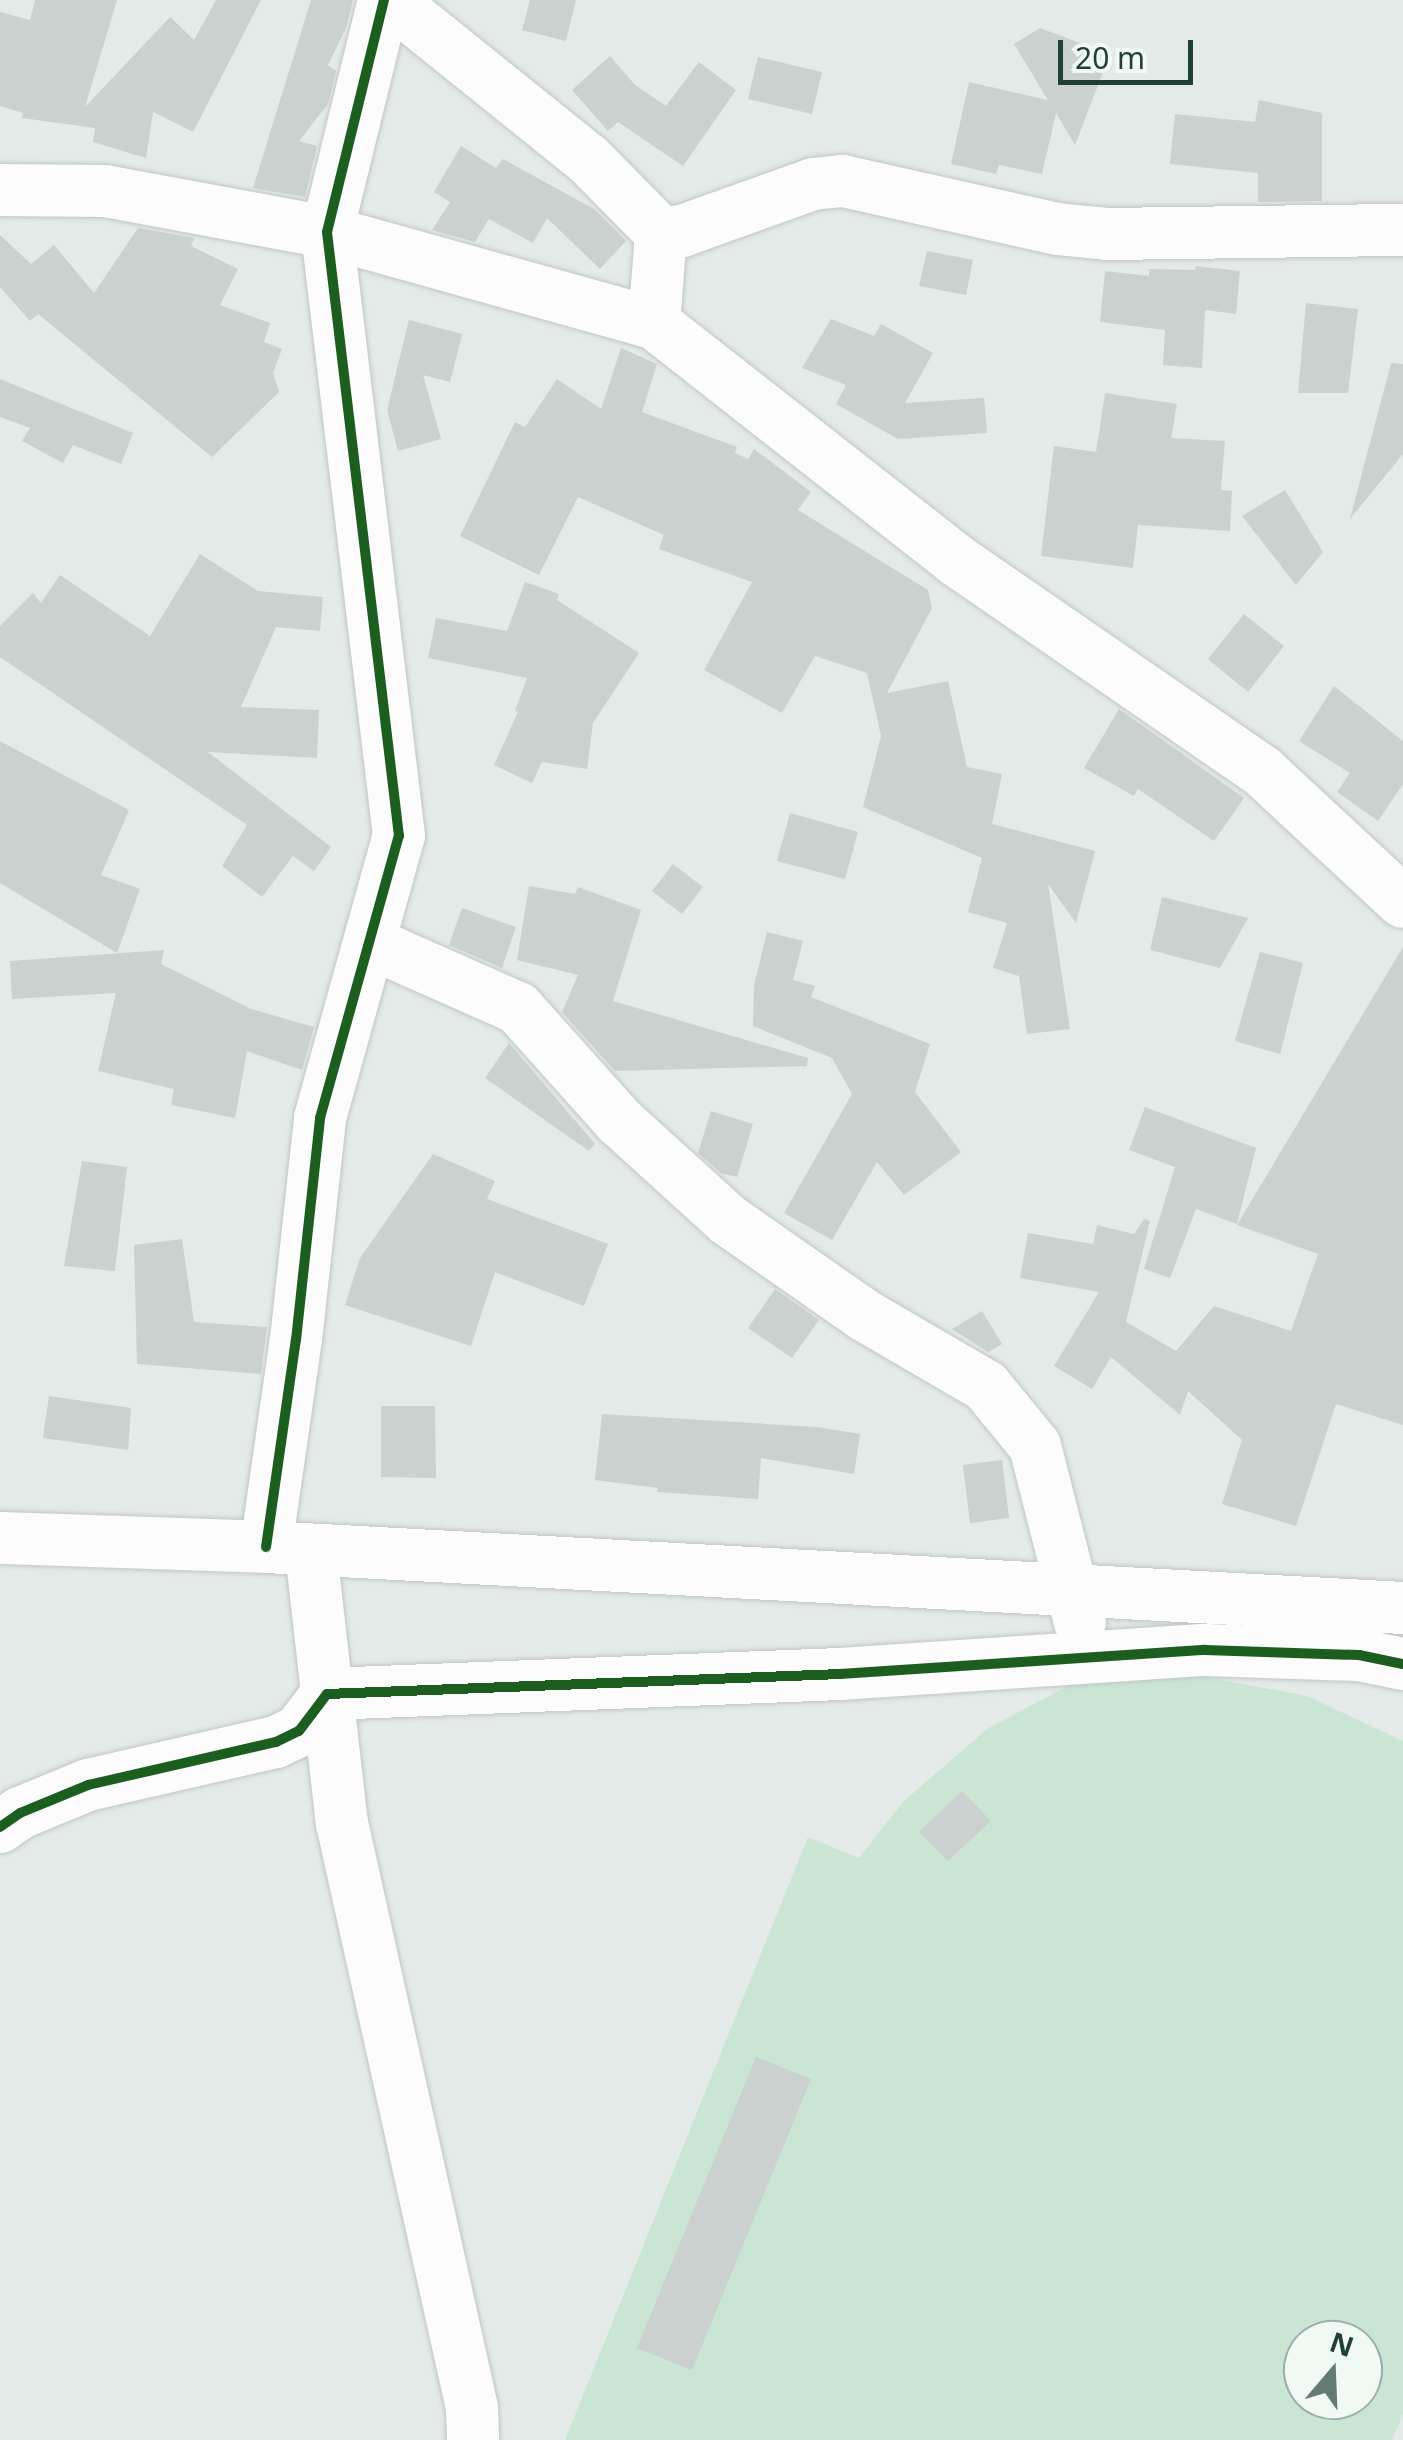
<!DOCTYPE html>
<html>
<head>
<meta charset="utf-8">
<style>
	body { margin:0 }
	#map { position:relative; width:1403px; height:2440px; overflow:hidden; background:#e3eae7; font-family:"Noto Sans",sans-serif }
	div>[style] { position:absolute }
	.green>* { inset:0; background:#cae5d3 }
	.building>* { inset:0; background:#cad1ce }
	.roads { filter:drop-shadow(0 0 2px #c0c7c4) drop-shadow(0 0 2px #c0c7c4) }
	.street>* { height:52px; margin:-26px; padding:0 26px; transform-origin:26px; border-radius:26px; background:#fbfcfb }
	.cycleway>* { height:10px; margin:-5px; padding:0 5px; transform-origin:5px; border-radius:5px; background:#1b5e20 }
	span { translate:-50% -50%; white-space:nowrap; text-align:center; line-height:1.15; -webkit-text-stroke:9px #f1f9f5; paint-order:stroke }
	.north { position:absolute; left:1283px; top:2320px; width:100px; height:100px; box-sizing:border-box; background:#f1f9f5; border:2px solid #9dafa9; border-radius:50%; rotate:19deg; font-size:28px; font-weight:700; line-height:40px; text-align:center; color:#1f3f37 }
	.north::after { content:''; display:block; margin:auto; width:35px; height:45px; background:#647b75; clip-path:polygon(50% 0,100% 100%,50% 72%,0 100%) }
	.scale { position:absolute; left:1058px; top:40px; width:135px; height:45px; box-sizing:border-box; border:5px solid #1f3f37; border-top:0; padding-left:12px; font-size:30px; line-height:35px; white-space:nowrap; color:#1f3f37; -webkit-text-stroke:8px #f1f9f5; paint-order:stroke }
</style>
</head>
<body>
<div id="map">
	<div class="green">
		<i style="clip-path:polygon(evenodd,1189px 1674px,1307px 1696px,1403px 1741px,1403px 2414px,1392px 2440px,565px 2440px,808px 1837px,859px 1858px,903px 1802px,987px 1729px,1081px 1679px,1189px 1674px,1303px 2340px,1363px 2340px,1363px 2400px,1303px 2400px,1303px 2340px)"></i>
	</div>
	<div class="building">
		<i style="clip-path:polygon(35px 0,117px 0,85px 107px,170px 17px,194px 40px,216px 0,261px 0,193px 132px,153px 112px,146px 158px,93px 142px,95px 128px,22px 118px,23px 113px,0 106px,0 12px,30px 20px)"></i>
		<i style="clip-path:polygon(311px 0,353px 0,346px 28px,328px 65px,336px 71px,328px 104px,299px 141px,317px 146px,305px 197px,253px 188px)"></i>
		<i style="clip-path:polygon(530px 0,576px 0,566px 41px,522px 30px)"></i>
		<i style="clip-path:polygon(1040px 28px,1110px 54px,1075px 145px,1056px 113px,1042px 174px,999px 165px,996px 174px,951px 164px,969px 82px,1048px 100px,1014px 44px)"></i>
		<i style="clip-path:polygon(610px 56px,635px 85px,666px 106px,699px 62px,736px 90px,683px 166px,618px 122px,608px 131px,572px 90px)"></i>
		<i style="clip-path:polygon(758px 57px,822px 72px,812px 114px,748px 99px)"></i>
		<i style="clip-path:polygon(1259px 100px,1322px 113px,1322px 201px,1258px 202px,1258px 173px,1170px 164px,1175px 114px,1255px 122px)"></i>
		<i style="clip-path:polygon(461px 146px,496px 168px,503px 159px,594px 209px,626px 241px,600px 269px,547px 218px,533px 243px,489px 219px,475px 242px,432px 230px,450px 202px,434px 192px)"></i>
		<i style="clip-path:polygon(138px 228px,194px 238px,191px 246px,238px 269px,220px 305px,270px 323px,264px 342px,282px 349px,273px 373px,279px 392px,212px 457px,38px 314px,30px 321px,0 287px,0 235px,31px 264px,54px 245px,94px 293px)"></i>
		<i style="clip-path:polygon(927px 251px,973px 260px,966px 295px,919px 286px)"></i>
		<i style="clip-path:polygon(1196px 266px,1240px 271px,1236px 314px,1205px 310px,1202px 368px,1163px 365px,1165px 330px,1100px 322px,1105px 271px,1149px 276px,1149px 269px,1195px 270px)"></i>
		<i style="clip-path:polygon(1306px 303px,1358px 309px,1348px 393px,1298px 393px)"></i>
		<i style="clip-path:polygon(831px 319px,874px 336px,881px 324px,933px 353px,905px 403px,984px 398px,987px 433px,898px 439px,836px 404px,846px 385px,802px 368px)"></i>
		<i style="clip-path:polygon(409px 320px,462px 334px,450px 382px,423px 375px,441px 439px,398px 451px,387px 410px)"></i>
		<i style="clip-path:polygon(621px 348px,657px 364px,642px 412px,737px 447px,735px 453px,748px 459px,754px 449px,811px 492px,798px 510px,928px 590px,932px 608px,887px 693px,948px 681px,967px 767px,1002px 774px,992px 824px,1095px 851px,1076px 923px,1048px 884px,1070px 1029px,1027px 1034px,1019px 976px,993px 968px,1007px 923px,968px 912px,982px 858px,863px 807px,881px 736px,867px 673px,815px 656px,782px 713px,704px 670px,752px 582px,659px 549px,664px 535px,578px 497px,539px 575px,460px 536px,515px 422px,525px 427px,557px 379px,601px 409px)"></i>
		<i style="clip-path:polygon(1391px 363px,1403px 364px,1403px 454px,1350px 519px)"></i>
		<i style="clip-path:polygon(0 379px,133px 433px,121px 464px,73px 445px,63px 463px,22px 441px,30px 428px,0 417px)"></i>
		<i style="clip-path:polygon(1105px 393px,1177px 404px,1171px 438px,1225px 441px,1221px 490px,1232px 491px,1230px 531px,1138px 525px,1133px 568px,1041px 556px,1054px 446px,1096px 452px)"></i>
		<i style="clip-path:polygon(1285px 490px,1323px 552px,1296px 585px,1242px 516px)"></i>
		<i style="clip-path:polygon(200px 554px,258px 591px,323px 597px,320px 631px,276px 627px,241px 707px,319px 710px,317px 758px,208px 752px,331px 847px,314px 871px,293px 856px,262px 897px,222px 866px,247px 825px,0 657px,0 626px,33px 593px,41px 603px,60px 575px,150px 636px)"></i>
		<i style="clip-path:polygon(525px 582px,559px 594px,557px 600px,639px 653px,593px 723px,587px 769px,542px 762px,532px 783px,494px 765px,518px 712px,515px 711px,527px 678px,428px 658px,436px 618px,507px 631px)"></i>
		<i style="clip-path:polygon(1244px 614px,1284px 646px,1248px 692px,1208px 659px)"></i>
		<i style="clip-path:polygon(1334px 686px,1403px 741px,1403px 784px,1378px 821px,1337px 792px,1350px 773px,1299px 741px)"></i>
		<i style="clip-path:polygon(1119px 709px,1244px 798px,1214px 841px,1138px 789px,1134px 796px,1084px 768px)"></i>
		<i style="clip-path:polygon(0 741px,129px 810px,101px 875px,140px 889px,117px 953px,0 883px)"></i>
		<i style="clip-path:polygon(790px 813px,858px 832px,845px 879px,777px 861px)"></i>
		<i style="clip-path:polygon(673px 864px,703px 887px,682px 914px,652px 891px)"></i>
		<i style="clip-path:polygon(529px 886px,575px 894px,578px 887px,641px 910px,613px 1001px,808px 1058px,807px 1066px,615px 1071px,562px 1012px,578px 975px,517px 960px)"></i>
		<i style="clip-path:polygon(1162px 897px,1248px 918px,1220px 968px,1150px 950px)"></i>
		<i style="clip-path:polygon(462px 908px,516px 927px,502px 968px,449px 945px)"></i>
		<i style="clip-path:polygon(767px 932px,803px 941px,793px 980px,815px 986px,811px 997px,930px 1044px,915px 1092px,961px 1152px,904px 1195px,877px 1162px,832px 1240px,784px 1213px,852px 1094px,832px 1058px,753px 1026px,754px 986px)"></i>
		<i style="clip-path:polygon(1403px 947px,1403px 1425px,1336px 1404px,1296px 1526px,1222px 1504px,1242px 1440px,1188px 1391px,1180px 1415px,1111px 1357px,1092px 1389px,1054px 1366px,1099px 1292px,1020px 1278px,1028px 1233px,1093px 1244px,1097px 1225px,1134px 1234px,1144px 1219px,1150px 1221px,1126px 1322px,1176px 1351px,1214px 1306px,1291px 1331px,1318px 1254px,1237px 1225px)"></i>
		<i style="clip-path:polygon(164px 950px,161px 964px,251px 1009px,314px 1027px,302px 1070px,247px 1051px,235px 1118px,171px 1105px,174px 1089px,98px 1071px,116px 993px,12px 999px,10px 961px)"></i>
		<i style="clip-path:polygon(1260px 952px,1303px 963px,1280px 1054px,1235px 1041px)"></i>
		<i style="clip-path:polygon(509px 1043px,595px 1144px,589px 1151px,485px 1078px)"></i>
		<i style="clip-path:polygon(1145px 1107px,1256px 1148px,1237px 1224px,1196px 1209px,1170px 1278px,1144px 1269px,1175px 1167px,1129px 1150px)"></i>
		<i style="clip-path:polygon(711px 1111px,753px 1124px,737px 1177px,721px 1173px,698px 1153px)"></i>
		<i style="clip-path:polygon(433px 1154px,495px 1181px,487px 1199px,608px 1244px,584px 1306px,495px 1272px,471px 1346px,345px 1305px,360px 1258px)"></i>
		<i style="clip-path:polygon(82px 1161px,127px 1167px,115px 1271px,64px 1266px)"></i>
		<i style="clip-path:polygon(182px 1239px,194px 1322px,267px 1327px,261px 1374px,137px 1364px,134px 1245px)"></i>
		<i style="clip-path:polygon(775px 1289px,819px 1320px,792px 1358px,748px 1328px)"></i>
		<i style="clip-path:polygon(982px 1311px,1002px 1344px,988px 1352px,952px 1329px)"></i>
		<i style="clip-path:polygon(49px 1396px,131px 1408px,128px 1450px,43px 1438px)"></i>
		<i style="clip-path:polygon(381px 1406px,435px 1406px,436px 1478px,381px 1477px)"></i>
		<i style="clip-path:polygon(602px 1414px,817px 1427px,860px 1434px,854px 1474px,761px 1458px,758px 1499px,657px 1492px,658px 1488px,595px 1480px)"></i>
		<i style="clip-path:polygon(1002px 1460px,1009px 1518px,970px 1523px,963px 1465px)"></i>
		<i style="clip-path:polygon(962px 1791px,991px 1821px,948px 1861px,919px 1832px)"></i>
		<i style="clip-path:polygon(756px 2057px,811px 2079px,692px 2370px,637px 2348px)"></i>
	</div>
	<div class="roads">
		<div class="street">
			<i style="left:390px;top:0;width:254px;rotate:38.8deg"></i>
			<i style="left:588px;top:159px;width:104px;rotate:45.4deg"></i>
			<i style="left:661px;top:233px;width:90px;rotate:94.4deg"></i>
			<i style="left:654px;top:323px;width:384px;rotate:38.1deg"></i>
			<i style="left:956px;top:560px;width:372px;rotate:34.6deg"></i>
			<i style="left:1262px;top:771px;width:192px;rotate:42.9deg"></i>
			<i style="left:0;top:190px;width:105px;rotate:0.5deg"></i>
			<i style="left:105px;top:191px;width:226px;rotate:10.5deg"></i>
			<i style="left:327px;top:232px;width:339px;rotate:15.6deg"></i>
			<i style="left:661px;top:233px;width:21px;rotate:-5deg"></i>
			<i style="left:682px;top:231px;width:139px;rotate:-19.7deg"></i>
			<i style="left:813px;top:184px;width:30px;rotate:-6deg"></i>
			<i style="left:843px;top:181px;width:219px;rotate:12.6deg"></i>
			<i style="left:1057px;top:229px;width:50px;rotate:5.7deg"></i>
			<i style="left:1107px;top:234px;width:296px;rotate:-0.8deg"></i>
			<i style="left:371px;top:943px;width:161px;rotate:23.9deg"></i>
			<i style="left:518px;top:1008px;width:152px;rotate:48.2deg"></i>
			<i style="left:619px;top:1121px;width:147px;rotate:42.2deg"></i>
			<i style="left:728px;top:1220px;width:166px;rotate:34.9deg"></i>
			<i style="left:864px;top:1315px;width:141px;rotate:30.2deg"></i>
			<i style="left:986px;top:1386px;width:77px;rotate:50.8deg"></i>
			<i style="left:1035px;top:1446px;width:182px;rotate:75.7deg"></i>
			<i style="left:0;top:1538px;width:266px;rotate:1.9deg"></i>
			<i style="left:266px;top:1547px;width:1139px;rotate:3.07deg"></i>
			<i style="left:266px;top:1547px;width:209px;rotate:-81.8deg"></i>
			<i style="left:296px;top:1340px;width:223px;rotate:-83.8deg"></i>
			<i style="left:320px;top:1118px;width:293px;rotate:-74.4deg"></i>
			<i style="left:399px;top:836px;width:608px;rotate:-96.8deg"></i>
			<i style="left:327px;top:232px;width:239px;rotate:-76.2deg"></i>
			<i style="left:311px;top:1552px;width:273px;rotate:83.5deg"></i>
			<i style="left:342px;top:1823px;width:599px;rotate:77.47deg"></i>
			<i style="left:472px;top:2408px;width:32px;rotate:88deg"></i>
			<i style="left:0;top:1827px;width:24px;rotate:-35deg"></i>
			<i style="left:20px;top:1813px;width:74px;rotate:-22.4deg"></i>
			<i style="left:88px;top:1785px;width:193px;rotate:-12.9deg"></i>
			<i style="left:276px;top:1742px;width:25px;rotate:-26deg"></i>
			<i style="left:299px;top:1731px;width:46px;rotate:-52.9deg"></i>
			<i style="left:327px;top:1694px;width:513px;rotate:-2.23deg"></i>
			<i style="left:840px;top:1674px;width:366px;rotate:-3.8deg"></i>
			<i style="left:1205px;top:1650px;width:154px;rotate:1.9deg"></i>
			<i style="left:1359px;top:1655px;width:45px;rotate:11.6deg"></i>
		</div>
	</div>
	<div class="cycleway">
		<i style="left:266px;top:1547px;width:209px;rotate:-81.8deg"></i>
		<i style="left:296px;top:1340px;width:223px;rotate:-83.8deg"></i>
		<i style="left:320px;top:1118px;width:293px;rotate:-74.4deg"></i>
		<i style="left:399px;top:836px;width:608px;rotate:-96.8deg"></i>
		<i style="left:327px;top:232px;width:239px;rotate:-76.2deg"></i>
		<i style="left:0;top:1827px;width:24px;rotate:-35deg"></i>
		<i style="left:20px;top:1813px;width:74px;rotate:-22.4deg"></i>
		<i style="left:88px;top:1785px;width:193px;rotate:-12.9deg"></i>
		<i style="left:276px;top:1742px;width:25px;rotate:-26deg"></i>
		<i style="left:299px;top:1731px;width:46px;rotate:-52.9deg"></i>
		<i style="left:327px;top:1694px;width:513px;rotate:-2.23deg"></i>
		<i style="left:840px;top:1674px;width:366px;rotate:-3.8deg"></i>
		<i style="left:1205px;top:1650px;width:154px;rotate:1.9deg"></i>
		<i style="left:1359px;top:1655px;width:45px;rotate:11.6deg"></i>
	</div>
	<div class="north">N</div>
	<div class="scale">20 m</div>
</div>
</body>
</html>
